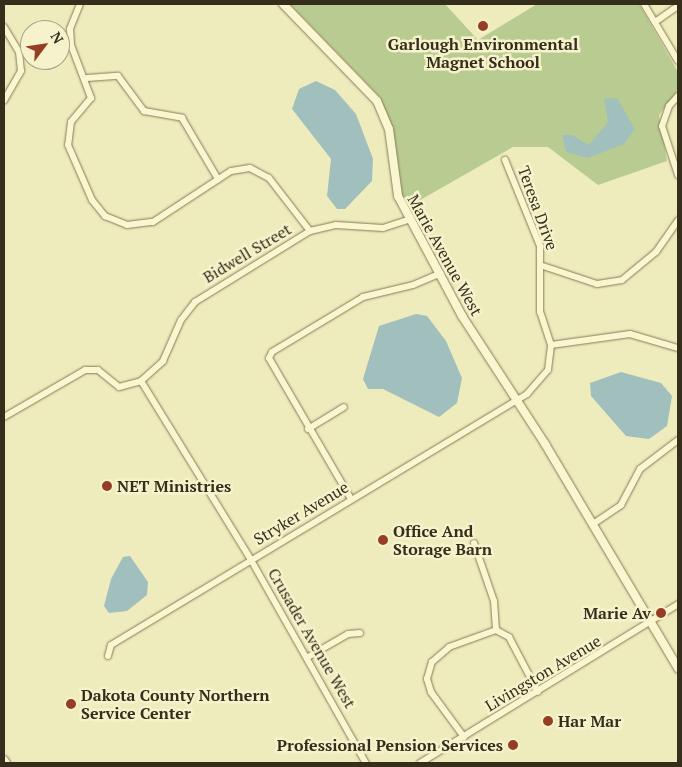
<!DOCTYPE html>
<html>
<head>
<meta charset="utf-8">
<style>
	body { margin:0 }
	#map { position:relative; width:682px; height:767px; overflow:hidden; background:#eeebbd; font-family:"PT Serif",serif }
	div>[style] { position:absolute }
	.green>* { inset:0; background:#b8cc91 }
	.water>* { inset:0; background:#a1bfbd }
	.roads { filter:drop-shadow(0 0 1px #867b56) drop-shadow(0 0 1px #867b56) }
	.minor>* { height:6px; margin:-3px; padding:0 3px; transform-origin:3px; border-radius:3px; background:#f9f6d0 }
	.tertiary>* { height:8px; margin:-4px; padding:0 4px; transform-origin:4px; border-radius:4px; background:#f9f6d0 }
	.dots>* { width:14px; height:14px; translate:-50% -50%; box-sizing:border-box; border:2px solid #f6f3cc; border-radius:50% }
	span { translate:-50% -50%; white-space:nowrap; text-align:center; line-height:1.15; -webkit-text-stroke:5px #f6f3cc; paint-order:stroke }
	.poi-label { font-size:16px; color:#352e1b; font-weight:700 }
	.left { translate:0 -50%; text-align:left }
	.right { translate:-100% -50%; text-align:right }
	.street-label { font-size:16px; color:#352e1b }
	.frame { position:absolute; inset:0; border:5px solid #352e1b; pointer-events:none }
	.north { position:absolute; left:20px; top:20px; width:50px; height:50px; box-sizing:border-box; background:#f6f3cc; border:1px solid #a9a485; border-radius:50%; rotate:59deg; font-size:14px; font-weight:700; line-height:20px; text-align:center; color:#352e1b }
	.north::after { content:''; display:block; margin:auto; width:18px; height:22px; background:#963e25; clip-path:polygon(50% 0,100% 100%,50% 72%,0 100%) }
</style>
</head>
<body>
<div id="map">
	<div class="green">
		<i style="clip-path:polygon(290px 4px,445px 4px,478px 40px,537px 4px,639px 4px,678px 72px,678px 90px,659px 115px,667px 161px,598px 185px,548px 147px,513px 147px,408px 207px,399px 189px,393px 129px,380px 97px)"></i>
	</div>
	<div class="water">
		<i style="clip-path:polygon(316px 81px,335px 90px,356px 114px,373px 159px,372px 181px,345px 209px,337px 209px,327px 196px,331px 159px,292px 109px,299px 89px)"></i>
		<i style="clip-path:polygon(617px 98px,635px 129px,624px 144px,588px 158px,566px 152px,562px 135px,572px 135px,589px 145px,608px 122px,604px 99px)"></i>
		<i style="clip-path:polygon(416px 314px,427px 316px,446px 341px,462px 378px,457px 403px,439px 417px,383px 389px,368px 389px,363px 379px,379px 326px)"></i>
		<i style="clip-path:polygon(621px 372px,661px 383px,672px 396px,667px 426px,649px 439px,626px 436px,591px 396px,590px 383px)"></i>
		<i style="clip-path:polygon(130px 556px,148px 582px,147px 595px,127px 611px,109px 613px,104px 606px,111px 579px,123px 557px)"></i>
	</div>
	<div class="roads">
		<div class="minor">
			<i style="left:80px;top:4px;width:27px;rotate:112deg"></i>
			<i style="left:70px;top:29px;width:16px;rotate:86deg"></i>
			<i style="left:71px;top:45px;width:57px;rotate:69.3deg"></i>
			<i style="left:91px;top:98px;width:31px;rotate:130deg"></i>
			<i style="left:71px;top:122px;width:23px;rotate:97deg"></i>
			<i style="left:68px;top:145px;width:60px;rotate:66.4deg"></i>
			<i style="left:92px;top:200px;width:21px;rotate:51deg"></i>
			<i style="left:105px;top:216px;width:24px;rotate:22deg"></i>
			<i style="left:127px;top:225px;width:26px;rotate:-7deg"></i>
			<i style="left:153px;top:222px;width:93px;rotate:-33.2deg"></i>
			<i style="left:231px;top:171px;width:19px;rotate:-9deg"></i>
			<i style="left:250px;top:168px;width:21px;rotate:28deg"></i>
			<i style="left:269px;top:178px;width:67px;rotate:52.3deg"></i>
			<i style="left:644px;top:4px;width:66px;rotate:59.2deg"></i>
			<i style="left:655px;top:22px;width:28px;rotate:-35deg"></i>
			<i style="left:4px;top:27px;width:29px;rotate:59deg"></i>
			<i style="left:19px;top:52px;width:19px;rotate:84deg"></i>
			<i style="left:21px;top:71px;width:34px;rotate:120deg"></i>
			<i style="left:87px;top:78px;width:31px;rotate:-4deg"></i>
			<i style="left:118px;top:76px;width:44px;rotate:53.4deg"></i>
			<i style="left:144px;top:111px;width:39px;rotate:10deg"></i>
			<i style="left:182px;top:118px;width:71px;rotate:59.5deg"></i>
			<i style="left:678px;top:96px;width:13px;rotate:132deg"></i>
			<i style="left:669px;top:106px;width:21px;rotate:109deg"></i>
			<i style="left:662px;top:126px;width:52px;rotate:71.9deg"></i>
			<i style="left:543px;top:266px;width:57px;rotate:18.4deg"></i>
			<i style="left:597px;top:284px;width:25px;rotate:-9deg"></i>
			<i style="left:622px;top:280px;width:44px;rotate:-39.5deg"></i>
			<i style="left:656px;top:252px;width:39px;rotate:-55deg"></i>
			<i style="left:551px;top:345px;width:80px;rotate:-7.9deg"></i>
			<i style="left:630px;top:334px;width:50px;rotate:16.3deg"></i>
			<i style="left:141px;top:381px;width:210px;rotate:58.4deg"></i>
			<i style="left:251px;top:560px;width:233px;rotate:60.5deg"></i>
			<i style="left:4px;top:417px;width:94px;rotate:-30.1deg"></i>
			<i style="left:85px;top:370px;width:13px"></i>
			<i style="left:98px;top:370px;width:27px;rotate:39deg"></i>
			<i style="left:119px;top:387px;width:23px;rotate:-15deg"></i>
			<i style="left:141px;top:381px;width:30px;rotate:-42deg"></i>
			<i style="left:163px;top:361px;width:45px;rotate:-66.3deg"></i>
			<i style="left:181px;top:320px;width:23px;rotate:-52deg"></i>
			<i style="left:195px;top:302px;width:135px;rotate:-31.7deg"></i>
			<i style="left:310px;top:231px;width:27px;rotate:-13deg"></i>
			<i style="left:336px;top:225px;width:47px;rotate:3.7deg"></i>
			<i style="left:383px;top:228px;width:28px;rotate:-18deg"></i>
			<i style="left:308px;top:429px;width:42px;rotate:-31.4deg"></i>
			<i style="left:351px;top:499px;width:163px;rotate:-120.2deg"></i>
			<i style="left:269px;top:358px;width:7px;rotate:-63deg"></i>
			<i style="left:272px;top:352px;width:106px;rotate:-31.1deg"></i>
			<i style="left:363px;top:297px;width:51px;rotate:-13.5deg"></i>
			<i style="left:413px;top:285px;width:30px;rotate:-23deg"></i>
			<i style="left:593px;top:524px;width:34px;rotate:-34deg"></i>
			<i style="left:621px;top:505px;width:41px;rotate:-62.2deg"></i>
			<i style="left:640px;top:469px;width:48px;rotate:-37.3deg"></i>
			<i style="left:474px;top:543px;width:61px;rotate:71deg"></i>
			<i style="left:494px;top:601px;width:29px;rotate:86deg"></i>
			<i style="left:108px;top:656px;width:11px;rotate:-75deg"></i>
			<i style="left:111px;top:645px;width:486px;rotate:-31.1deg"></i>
			<i style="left:527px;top:394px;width:32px;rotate:-49deg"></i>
			<i style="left:548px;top:370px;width:25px;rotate:-83deg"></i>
			<i style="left:551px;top:345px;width:35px;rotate:-108deg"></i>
			<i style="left:540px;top:312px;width:66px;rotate:-90deg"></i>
			<i style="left:540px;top:246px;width:93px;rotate:-112.1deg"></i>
			<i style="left:308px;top:657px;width:46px;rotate:-29.9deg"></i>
			<i style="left:348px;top:634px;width:12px;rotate:-5deg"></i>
			<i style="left:464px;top:737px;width:56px;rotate:-126.3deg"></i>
			<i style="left:431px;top:692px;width:14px;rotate:-107deg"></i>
			<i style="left:427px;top:679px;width:18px;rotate:-74deg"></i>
			<i style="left:432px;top:662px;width:23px;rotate:-41deg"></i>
			<i style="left:449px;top:647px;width:50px;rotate:-19.9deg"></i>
			<i style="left:496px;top:630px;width:15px;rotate:28deg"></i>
			<i style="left:509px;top:637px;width:62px;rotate:62.2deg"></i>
			<i style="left:420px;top:763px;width:303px;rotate:-31.6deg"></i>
		</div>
		<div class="tertiary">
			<i style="left:283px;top:4px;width:135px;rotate:45.9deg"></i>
			<i style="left:377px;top:101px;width:30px;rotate:67deg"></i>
			<i style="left:389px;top:129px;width:68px;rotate:82.3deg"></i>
			<i style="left:398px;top:196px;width:136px;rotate:61.9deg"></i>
			<i style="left:462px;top:316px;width:153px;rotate:57deg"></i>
			<i style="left:545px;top:444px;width:261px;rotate:59.3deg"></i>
			<i style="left:4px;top:760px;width:4px;rotate:56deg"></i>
		</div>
	</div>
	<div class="dots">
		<i style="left:483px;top:26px;background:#963e25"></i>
		<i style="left:107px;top:486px;background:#963e25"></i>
		<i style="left:383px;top:540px;background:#963e25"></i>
		<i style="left:661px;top:613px;background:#963e25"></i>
		<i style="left:71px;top:704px;background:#963e25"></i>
		<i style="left:548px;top:721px;background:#963e25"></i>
		<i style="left:513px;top:745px;background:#963e25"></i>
	</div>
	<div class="poi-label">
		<span style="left:483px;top:53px">Garlough Environmental<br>Magnet School</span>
		<span class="left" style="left:117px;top:486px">NET Ministries</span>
		<span class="left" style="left:393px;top:540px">Office And<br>Storage Barn</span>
		<span class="right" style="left:651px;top:613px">Marie Av</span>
		<span class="left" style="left:81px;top:704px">Dakota County Northern<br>Service Center</span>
		<span class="left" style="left:558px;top:721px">Har Mar</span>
		<span class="right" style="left:503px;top:745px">Professional Pension Services</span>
	</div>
	<div class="street-label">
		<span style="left:538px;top:208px;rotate:70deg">Teresa Drive</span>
		<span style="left:247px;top:253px;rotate:-31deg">Bidwell Street</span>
		<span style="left:445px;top:255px;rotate:61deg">Marie Avenue West</span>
		<span style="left:301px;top:513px;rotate:-31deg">Stryker Avenue</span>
		<span style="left:312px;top:638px;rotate:60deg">Crusader Avenue West</span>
		<span style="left:543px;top:673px;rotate:-31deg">Livingston Avenue</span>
	</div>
	<div class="frame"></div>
	<div class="north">N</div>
</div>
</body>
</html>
